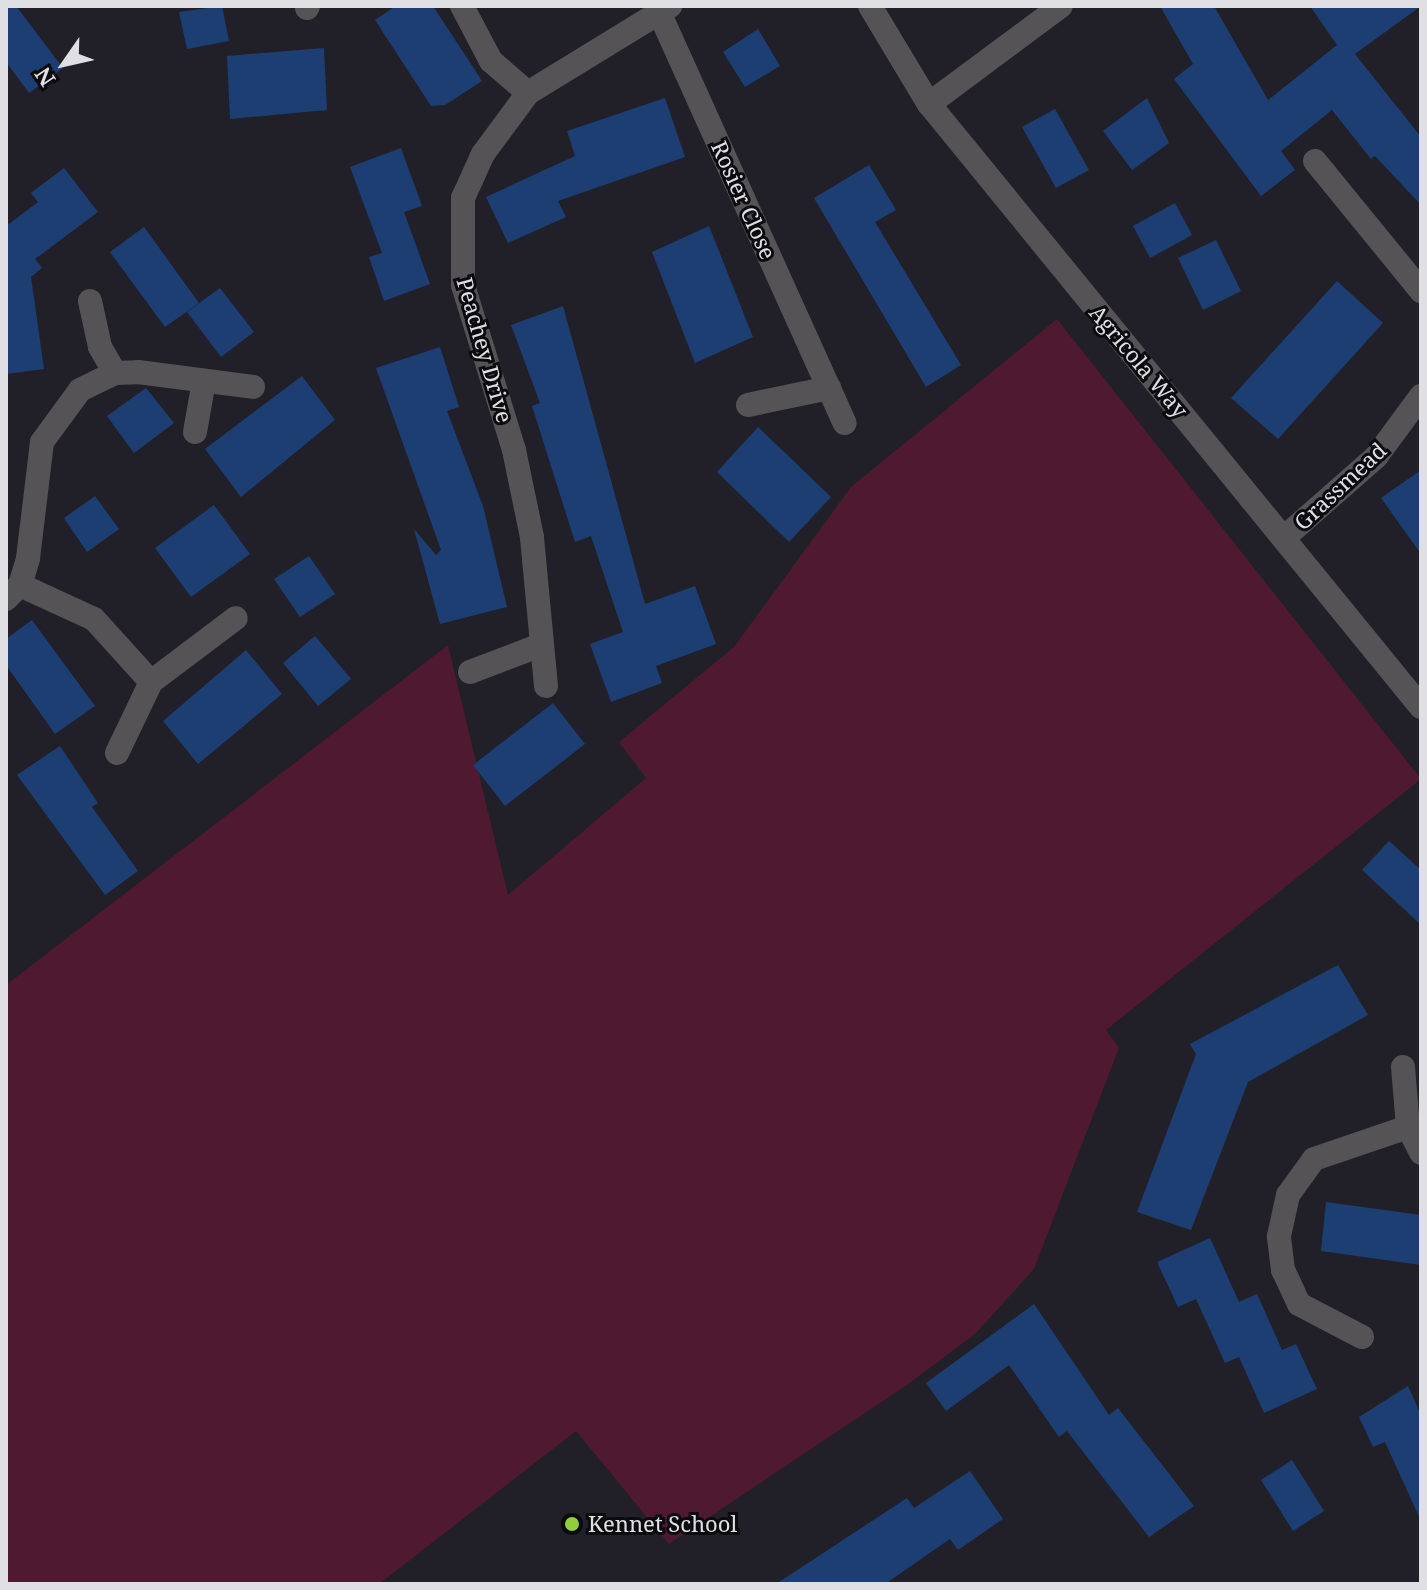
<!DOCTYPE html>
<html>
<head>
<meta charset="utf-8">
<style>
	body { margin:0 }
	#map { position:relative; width:1427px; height:1590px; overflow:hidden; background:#212028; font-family:"Noto Serif",serif }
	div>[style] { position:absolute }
	.green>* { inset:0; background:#4f192f }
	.building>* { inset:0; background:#1d3e73 }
	.minor>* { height:24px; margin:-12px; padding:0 12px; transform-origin:12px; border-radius:12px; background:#565356 }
	.dots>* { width:22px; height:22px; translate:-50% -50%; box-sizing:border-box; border:4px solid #0b0a0d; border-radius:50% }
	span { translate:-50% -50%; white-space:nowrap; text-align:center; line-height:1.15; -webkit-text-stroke:6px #0b0a0d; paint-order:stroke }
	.street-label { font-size:22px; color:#e0dfe4 }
	.poi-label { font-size:22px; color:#e0dfe4 }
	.left { translate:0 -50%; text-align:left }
	.frame { position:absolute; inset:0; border:8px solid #e0dfe4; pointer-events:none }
	.north { position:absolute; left:24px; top:24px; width:80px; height:80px; -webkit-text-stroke:6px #0b0a0d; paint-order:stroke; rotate:236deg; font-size:22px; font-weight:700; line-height:32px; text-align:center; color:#e0dfe4 }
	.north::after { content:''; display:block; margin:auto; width:28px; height:36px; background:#e0dfe4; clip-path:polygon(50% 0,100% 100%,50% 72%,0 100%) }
</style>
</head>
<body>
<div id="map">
	<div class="green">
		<i style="clip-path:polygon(1057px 319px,1421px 779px,1106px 1030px,1119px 1048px,1034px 1269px,975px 1334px,907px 1385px,669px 1544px,576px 1431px,379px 1584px,6px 1584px,6px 985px,448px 645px,508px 895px,646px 778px,619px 742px,734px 647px,851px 487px)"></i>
	</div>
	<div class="building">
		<i style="clip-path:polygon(6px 6px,16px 6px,63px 68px,29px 93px,6px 62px)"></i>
		<i style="clip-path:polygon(222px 6px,229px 41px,187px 49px,179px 12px)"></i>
		<i style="clip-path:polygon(396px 6px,433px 6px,482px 81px,445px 105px,431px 106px,375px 20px)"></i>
		<i style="clip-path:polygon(1160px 6px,1214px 6px,1268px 100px,1337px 45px,1310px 6px,1421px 6px,1355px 54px,1421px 137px,1421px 205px,1375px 156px,1371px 159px,1332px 110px,1281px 151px,1295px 170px,1261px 196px,1174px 79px,1193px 64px)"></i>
		<i style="clip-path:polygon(758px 29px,780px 66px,745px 87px,723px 52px)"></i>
		<i style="clip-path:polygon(324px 48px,327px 110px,230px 119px,227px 56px)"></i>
		<i style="clip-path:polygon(665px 98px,685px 157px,558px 201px,566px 217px,508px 243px,486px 197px,575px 156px,567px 131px)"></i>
		<i style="clip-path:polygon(1147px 98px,1169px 143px,1132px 170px,1103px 131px)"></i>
		<i style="clip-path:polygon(1055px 109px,1089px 170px,1056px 188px,1022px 127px)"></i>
		<i style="clip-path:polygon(401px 148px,422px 206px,404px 212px,430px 284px,384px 301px,369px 257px,382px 253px,350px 167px)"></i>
		<i style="clip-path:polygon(869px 165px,896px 210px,875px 222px,961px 365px,926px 387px,814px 198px)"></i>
		<i style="clip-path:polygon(64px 168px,98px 212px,35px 259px,42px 268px,31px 277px,44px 369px,6px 374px,6px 220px,9px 224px,38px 202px,31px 193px)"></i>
		<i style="clip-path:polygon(1175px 203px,1192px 235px,1150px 258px,1133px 226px)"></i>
		<i style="clip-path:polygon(709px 226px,753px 337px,695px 363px,652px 252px)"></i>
		<i style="clip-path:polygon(144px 227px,199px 303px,165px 327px,110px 252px)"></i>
		<i style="clip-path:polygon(1216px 240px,1241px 291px,1203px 310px,1178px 258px)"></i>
		<i style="clip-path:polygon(1337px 281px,1383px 323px,1278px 439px,1231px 398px)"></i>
		<i style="clip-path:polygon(220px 288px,254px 332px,221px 357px,187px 312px)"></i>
		<i style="clip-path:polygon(563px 306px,645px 604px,695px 586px,716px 644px,656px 666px,662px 683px,611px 702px,590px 644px,623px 632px,591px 536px,575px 542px,532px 406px,540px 403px,511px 325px)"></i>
		<i style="clip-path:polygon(440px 347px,459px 407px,447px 411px,483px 506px,507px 607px,440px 624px,414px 529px,436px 555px,441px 550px,376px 368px)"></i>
		<i style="clip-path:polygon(302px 376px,335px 420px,241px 497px,205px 449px)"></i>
		<i style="clip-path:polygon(146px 388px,174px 423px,134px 453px,107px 416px)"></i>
		<i style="clip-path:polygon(758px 427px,831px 497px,789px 542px,717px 472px)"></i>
		<i style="clip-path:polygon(1421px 470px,1421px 554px,1381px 498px)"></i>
		<i style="clip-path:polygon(95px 496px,119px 529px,87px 552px,64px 518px)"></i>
		<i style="clip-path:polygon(214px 505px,250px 554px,191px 597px,155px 548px)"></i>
		<i style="clip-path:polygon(309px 556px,335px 594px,300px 617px,274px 579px)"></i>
		<i style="clip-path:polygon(32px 620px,95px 706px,55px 734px,6px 665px,6px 639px)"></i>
		<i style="clip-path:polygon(315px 636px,351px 679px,318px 706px,283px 663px)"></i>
		<i style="clip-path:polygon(246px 650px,282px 694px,198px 764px,163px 721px)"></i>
		<i style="clip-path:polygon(553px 703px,585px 744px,505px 806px,473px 765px)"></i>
		<i style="clip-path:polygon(60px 746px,98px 803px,92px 807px,138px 871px,105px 895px,17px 775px)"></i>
		<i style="clip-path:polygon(1389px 841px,1421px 870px,1421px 925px,1362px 870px)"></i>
		<i style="clip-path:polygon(1338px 965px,1368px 1015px,1248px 1082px,1191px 1230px,1137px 1212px,1196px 1054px,1190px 1044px)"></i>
		<i style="clip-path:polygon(1326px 1202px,1421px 1215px,1421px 1265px,1321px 1251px)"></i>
		<i style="clip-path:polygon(1210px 1238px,1239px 1302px,1257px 1294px,1282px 1350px,1296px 1344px,1317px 1389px,1264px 1413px,1239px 1357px,1225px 1363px,1196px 1299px,1178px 1307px,1157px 1262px)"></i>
		<i style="clip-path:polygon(1034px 1304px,1109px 1415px,1118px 1408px,1194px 1506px,1149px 1537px,1067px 1431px,1059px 1437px,1009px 1365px,946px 1411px,926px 1383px)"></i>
		<i style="clip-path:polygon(1408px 1386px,1421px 1415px,1421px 1521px,1385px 1442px,1373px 1447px,1359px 1417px)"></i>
		<i style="clip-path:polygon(1292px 1460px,1324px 1511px,1293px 1531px,1261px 1480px)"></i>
		<i style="clip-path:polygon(970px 1471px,1003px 1519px,958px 1550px,950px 1539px,885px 1584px,776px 1584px,907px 1498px,914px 1508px)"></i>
	</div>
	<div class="minor">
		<i style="left:462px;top:6px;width:62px;rotate:62.2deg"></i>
		<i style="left:491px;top:61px;width:49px;rotate:40.9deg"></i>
		<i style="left:870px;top:6px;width:114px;rotate:59deg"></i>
		<i style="left:929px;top:104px;width:778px;rotate:50.79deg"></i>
		<i style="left:307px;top:8px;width:2px;rotate:-63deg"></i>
		<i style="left:659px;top:12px;width:451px;rotate:65.7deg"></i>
		<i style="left:929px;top:104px;width:164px;rotate:-36.6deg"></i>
		<i style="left:1315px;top:161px;width:168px;rotate:50.8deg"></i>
		<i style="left:90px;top:301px;width:47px;rotate:77.7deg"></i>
		<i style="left:100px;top:347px;width:30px;rotate:60deg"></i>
		<i style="left:748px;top:405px;width:83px;rotate:-11.9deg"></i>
		<i style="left:195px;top:432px;width:52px;rotate:-80deg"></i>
		<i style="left:1286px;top:536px;width:120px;rotate:-41.3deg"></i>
		<i style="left:1376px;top:457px;width:76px;rotate:-53.6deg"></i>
		<i style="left:20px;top:585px;width:81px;rotate:24.7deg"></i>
		<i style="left:94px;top:619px;width:85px;rotate:47.9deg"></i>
		<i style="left:6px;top:599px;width:20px;rotate:-45deg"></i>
		<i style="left:20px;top:585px;width:28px;rotate:-73deg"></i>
		<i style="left:28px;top:558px;width:117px;rotate:-83.1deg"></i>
		<i style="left:42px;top:442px;width:64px;rotate:-53.8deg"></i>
		<i style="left:80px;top:390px;width:39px;rotate:-26deg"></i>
		<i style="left:115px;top:373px;width:23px;rotate:-2deg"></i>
		<i style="left:138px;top:372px;width:116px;rotate:7.4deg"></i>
		<i style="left:470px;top:672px;width:73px;rotate:-20.9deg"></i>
		<i style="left:546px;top:686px;width:150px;rotate:-95.4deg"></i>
		<i style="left:532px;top:537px;width:89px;rotate:-101.7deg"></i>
		<i style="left:514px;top:450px;width:173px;rotate:-107.2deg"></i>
		<i style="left:463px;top:285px;width:87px;rotate:-90deg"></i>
		<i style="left:463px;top:198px;width:48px;rotate:-65.6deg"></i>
		<i style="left:483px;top:154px;width:76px;rotate:-53.6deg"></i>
		<i style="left:528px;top:93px;width:167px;rotate:-31.5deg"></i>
		<i style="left:117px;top:753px;width:79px;rotate:-64.4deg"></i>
		<i style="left:151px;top:682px;width:106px;rotate:-37deg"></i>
		<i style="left:1403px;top:1067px;width:60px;rotate:85.2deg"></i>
		<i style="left:1408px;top:1127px;width:29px;rotate:63deg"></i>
		<i style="left:1362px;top:1337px;width:71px;rotate:-152.4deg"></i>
		<i style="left:1299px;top:1304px;width:38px;rotate:-115deg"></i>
		<i style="left:1283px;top:1270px;width:34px;rotate:-97deg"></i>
		<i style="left:1279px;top:1236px;width:42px;rotate:-77.6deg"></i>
		<i style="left:1288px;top:1195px;width:44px;rotate:-54.2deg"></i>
		<i style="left:1314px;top:1159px;width:99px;rotate:-18.8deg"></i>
	</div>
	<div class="dots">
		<i style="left:572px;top:1524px;background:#93cd3e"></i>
	</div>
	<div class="street-label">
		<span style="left:744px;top:200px;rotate:66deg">Rosier Close</span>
		<span style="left:485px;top:350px;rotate:74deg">Peachey Drive</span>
		<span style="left:1139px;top:361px;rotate:50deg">Agricola Way</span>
		<span style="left:1340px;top:486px;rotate:-43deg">Grassmead</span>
	</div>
	<div class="poi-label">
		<span class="left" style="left:588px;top:1524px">Kennet School</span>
	</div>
	<div class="frame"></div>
	<div class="north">N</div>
</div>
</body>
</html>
